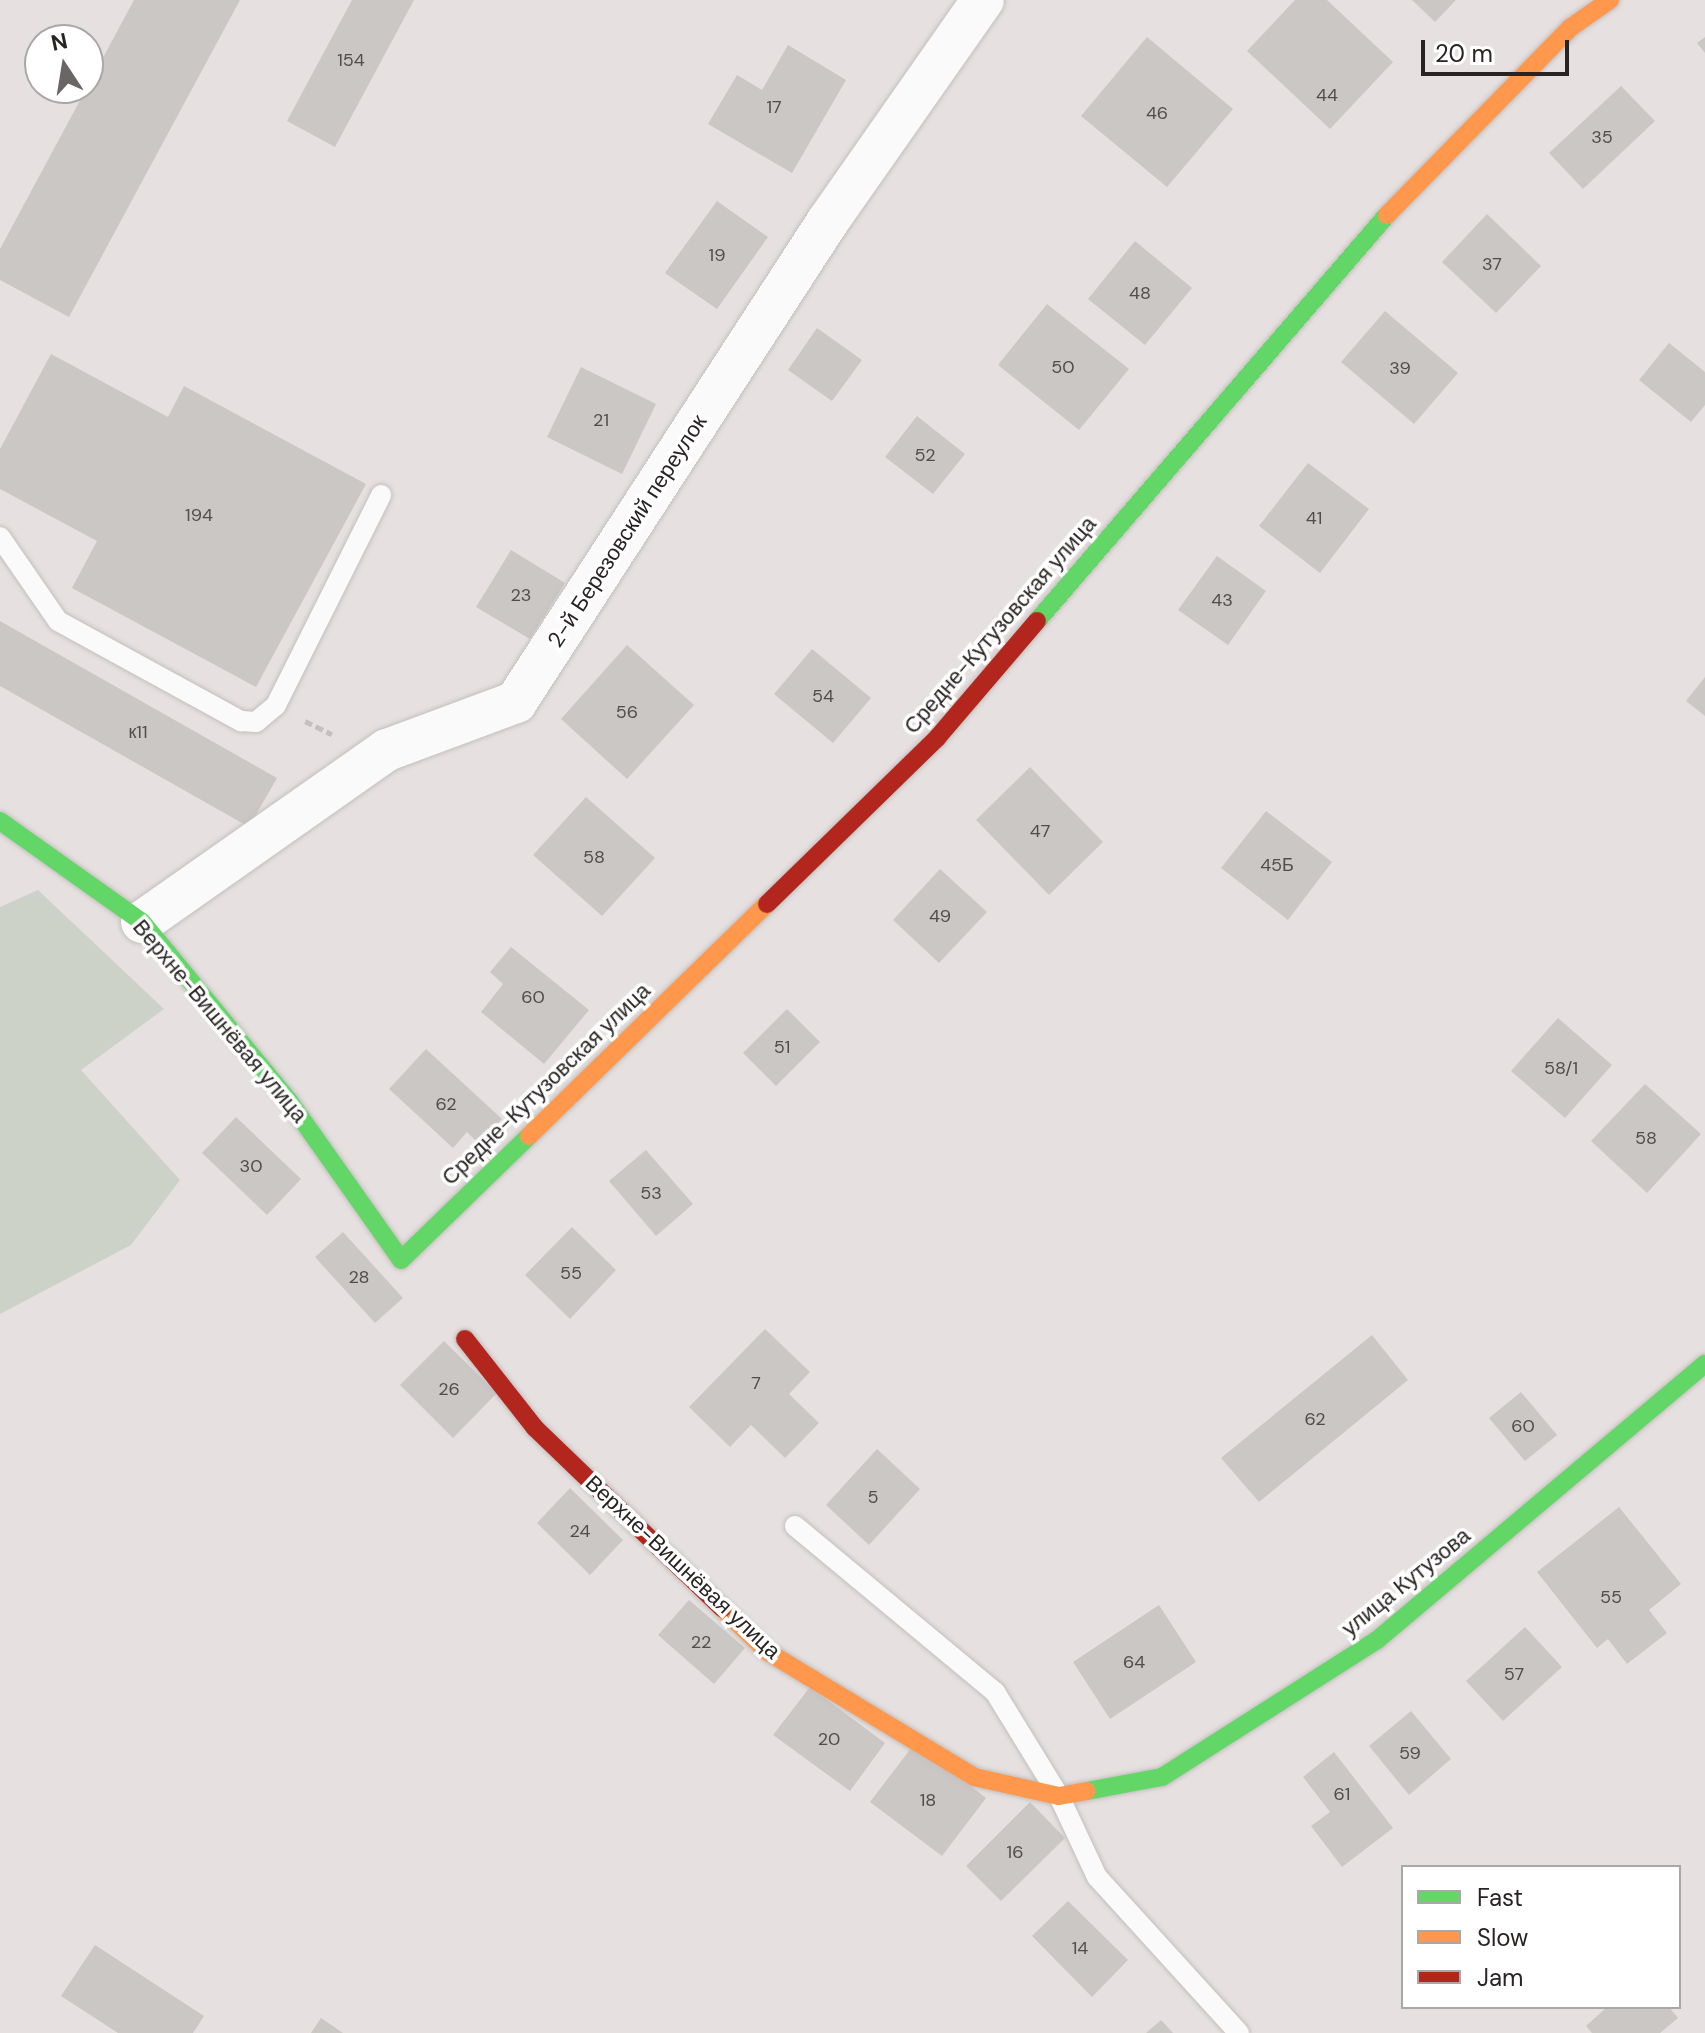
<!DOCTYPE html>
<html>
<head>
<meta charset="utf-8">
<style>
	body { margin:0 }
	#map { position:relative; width:1705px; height:2033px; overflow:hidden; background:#e6e1e0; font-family:"DM Sans",sans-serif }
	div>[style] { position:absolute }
	.green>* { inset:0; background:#cdd2c9 }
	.building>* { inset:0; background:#cac7c5 }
	.path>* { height:5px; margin-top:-2.5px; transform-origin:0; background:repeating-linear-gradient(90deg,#c3c0bf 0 8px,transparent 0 12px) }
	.roads { filter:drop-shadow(0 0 2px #c3bfbd) drop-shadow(0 0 2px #c3bfbd) }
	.lane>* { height:20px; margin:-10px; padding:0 10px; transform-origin:10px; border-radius:10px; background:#fbfafa }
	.street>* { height:42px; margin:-21px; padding:0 21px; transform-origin:21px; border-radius:21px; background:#fbfafa }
	.fast>* { height:18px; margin:-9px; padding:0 9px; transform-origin:9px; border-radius:9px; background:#63d668 }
	.slow>* { height:18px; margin:-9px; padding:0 9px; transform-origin:9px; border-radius:9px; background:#ff974d }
	.jam>* { height:18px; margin:-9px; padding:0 9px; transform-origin:9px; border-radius:9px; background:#b3261e }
	span { translate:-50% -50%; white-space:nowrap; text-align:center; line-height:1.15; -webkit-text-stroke:7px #fff; paint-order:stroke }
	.number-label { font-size:18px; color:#504d4c }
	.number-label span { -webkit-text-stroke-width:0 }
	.street-label { font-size:22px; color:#282423 }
	.legend { position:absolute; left:1401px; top:1865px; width:280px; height:144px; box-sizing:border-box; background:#fff; border:2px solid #a9a7a7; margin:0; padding:10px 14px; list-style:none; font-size:24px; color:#282423 }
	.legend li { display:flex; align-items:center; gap:16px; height:40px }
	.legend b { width:40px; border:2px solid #a9a7a7 }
	.north { position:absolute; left:24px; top:24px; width:80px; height:80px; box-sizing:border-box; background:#fff; border:2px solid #a9a7a7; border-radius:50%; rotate:348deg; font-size:22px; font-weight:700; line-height:32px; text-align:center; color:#282423 }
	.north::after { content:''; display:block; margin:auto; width:28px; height:36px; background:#6a6665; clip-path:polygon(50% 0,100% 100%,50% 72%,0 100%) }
	.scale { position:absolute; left:1421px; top:40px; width:148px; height:36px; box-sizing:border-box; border:4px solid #282423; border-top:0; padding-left:10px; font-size:24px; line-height:28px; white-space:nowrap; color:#282423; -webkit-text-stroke:6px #fff; paint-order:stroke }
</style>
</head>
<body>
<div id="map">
	<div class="green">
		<i style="clip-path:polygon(38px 890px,164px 1009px,81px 1070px,180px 1180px,131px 1245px,0 1314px,0 907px)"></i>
	</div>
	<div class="building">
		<i style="clip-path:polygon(134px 0,240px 0,69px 317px,0 280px,0 249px)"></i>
		<i style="clip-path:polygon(352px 0,414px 0,335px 147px,287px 121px)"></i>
		<i style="clip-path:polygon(1295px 0,1327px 0,1393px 62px,1330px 129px,1247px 51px)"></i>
		<i style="clip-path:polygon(1412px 0,1456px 0,1435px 22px)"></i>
		<i style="clip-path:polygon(1147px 37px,1233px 109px,1167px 187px,1081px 116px)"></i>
		<i style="clip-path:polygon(1705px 37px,1705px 53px,1697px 43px)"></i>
		<i style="clip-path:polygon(788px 45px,846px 80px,792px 173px,708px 124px,737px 75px,762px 90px)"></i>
		<i style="clip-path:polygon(1621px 86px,1655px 121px,1583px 189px,1549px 153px)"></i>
		<i style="clip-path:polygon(717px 201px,768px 237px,717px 309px,665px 273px)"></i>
		<i style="clip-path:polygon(1487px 214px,1541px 266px,1496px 313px,1442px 262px)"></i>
		<i style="clip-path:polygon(1135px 241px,1192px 288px,1145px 345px,1088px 299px)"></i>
		<i style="clip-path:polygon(1047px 304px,1129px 369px,1079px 430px,998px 365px)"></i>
		<i style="clip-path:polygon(1385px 311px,1458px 373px,1414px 424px,1341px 362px)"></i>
		<i style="clip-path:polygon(817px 328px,862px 360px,832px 401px,788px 370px)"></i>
		<i style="clip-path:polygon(1669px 343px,1705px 372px,1705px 405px,1691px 422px,1639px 380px)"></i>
		<i style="clip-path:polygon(51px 354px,168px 417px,184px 386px,366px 484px,256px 687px,72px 588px,97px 541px,0 489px,0 449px)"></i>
		<i style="clip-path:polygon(581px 367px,656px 404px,622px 474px,547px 437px)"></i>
		<i style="clip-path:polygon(917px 416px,965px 454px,933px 494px,885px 457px)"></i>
		<i style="clip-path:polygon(1308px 463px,1369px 509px,1320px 573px,1259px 526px)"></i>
		<i style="clip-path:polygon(511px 550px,565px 583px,530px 639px,476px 607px)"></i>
		<i style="clip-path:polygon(1217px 556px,1266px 591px,1228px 645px,1178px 610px)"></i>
		<i style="clip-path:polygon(0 621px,277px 778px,249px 827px,0 686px)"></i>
		<i style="clip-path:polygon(627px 645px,694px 705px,627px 779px,561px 719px)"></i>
		<i style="clip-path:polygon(812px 649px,871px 698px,833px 743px,774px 694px)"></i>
		<i style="clip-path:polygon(1705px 677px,1705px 716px,1686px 701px)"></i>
		<i style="clip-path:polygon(1030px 767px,1103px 842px,1049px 895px,976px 820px)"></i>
		<i style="clip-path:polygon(586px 797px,655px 858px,602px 916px,533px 855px)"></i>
		<i style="clip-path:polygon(1266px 811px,1332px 862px,1288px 920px,1221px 868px)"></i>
		<i style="clip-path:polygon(940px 869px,987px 912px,939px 963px,893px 920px)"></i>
		<i style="clip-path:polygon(511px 947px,589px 1010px,544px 1064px,481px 1012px,503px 984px,490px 972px)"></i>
		<i style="clip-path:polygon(787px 1009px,820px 1042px,776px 1086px,743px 1053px)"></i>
		<i style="clip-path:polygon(1558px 1018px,1612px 1065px,1565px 1118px,1511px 1071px)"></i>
		<i style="clip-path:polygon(426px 1049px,502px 1119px,479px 1144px,467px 1132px,453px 1148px,389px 1089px)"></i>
		<i style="clip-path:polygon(1645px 1084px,1701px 1134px,1647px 1193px,1591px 1141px)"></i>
		<i style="clip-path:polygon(236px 1117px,301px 1179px,267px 1215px,202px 1153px)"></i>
		<i style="clip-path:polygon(646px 1150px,693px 1204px,656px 1236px,609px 1181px)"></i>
		<i style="clip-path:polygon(572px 1227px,616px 1270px,570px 1319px,525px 1275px)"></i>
		<i style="clip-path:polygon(343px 1232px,403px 1298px,375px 1323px,315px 1257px)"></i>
		<i style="clip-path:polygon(765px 1329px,810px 1372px,789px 1394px,819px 1423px,785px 1458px,751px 1425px,730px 1447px,689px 1407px)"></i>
		<i style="clip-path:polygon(1372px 1335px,1408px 1380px,1259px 1502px,1221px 1458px)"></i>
		<i style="clip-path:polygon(444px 1341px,497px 1393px,453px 1438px,400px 1385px)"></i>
		<i style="clip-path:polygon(1521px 1392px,1557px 1435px,1525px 1461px,1489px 1418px)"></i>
		<i style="clip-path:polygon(877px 1449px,920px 1489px,869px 1545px,826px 1505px)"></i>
		<i style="clip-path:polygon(570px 1488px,623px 1540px,590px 1575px,537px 1523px)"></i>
		<i style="clip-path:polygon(1619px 1507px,1681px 1584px,1649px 1610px,1667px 1633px,1627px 1664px,1608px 1639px,1597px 1648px,1537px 1572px)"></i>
		<i style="clip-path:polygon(689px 1600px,745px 1648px,714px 1684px,658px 1635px)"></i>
		<i style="clip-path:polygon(1159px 1605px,1196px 1662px,1110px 1719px,1073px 1662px)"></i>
		<i style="clip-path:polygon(1525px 1627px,1562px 1667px,1503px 1721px,1466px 1681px)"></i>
		<i style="clip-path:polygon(810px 1687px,885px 1743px,850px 1791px,773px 1735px)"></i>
		<i style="clip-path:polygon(1411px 1711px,1451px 1759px,1409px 1795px,1369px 1746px)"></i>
		<i style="clip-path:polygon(915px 1743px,986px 1798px,942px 1856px,870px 1802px)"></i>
		<i style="clip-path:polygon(1334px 1752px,1393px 1828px,1342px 1867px,1311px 1826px,1330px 1812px,1303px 1777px)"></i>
		<i style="clip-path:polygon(1030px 1802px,1065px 1838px,1001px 1901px,966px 1866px)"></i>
		<i style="clip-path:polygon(1068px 1901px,1128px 1960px,1092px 1997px,1032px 1936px)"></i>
		<i style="clip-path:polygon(95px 1945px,204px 2016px,193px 2033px,118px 2033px,61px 1996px)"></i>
		<i style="clip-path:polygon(1607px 2007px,1669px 2007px,1678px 2018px,1660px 2033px,1592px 2033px,1586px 2026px)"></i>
		<i style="clip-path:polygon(321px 2018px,343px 2033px,311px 2033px)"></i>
		<i style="clip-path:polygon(1161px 2020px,1173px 2033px,1146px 2033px)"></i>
	</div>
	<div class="path">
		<i style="left:305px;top:721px;width:30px;rotate:26deg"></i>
	</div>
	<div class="roads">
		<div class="lane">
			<i style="left:0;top:537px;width:102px;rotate:55.4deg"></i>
			<i style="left:58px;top:621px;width:209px;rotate:28.7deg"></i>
			<i style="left:241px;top:721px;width:15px;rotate:4deg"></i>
			<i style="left:256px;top:722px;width:26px;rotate:-40deg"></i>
			<i style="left:276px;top:705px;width:235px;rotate:-63.4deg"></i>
			<i style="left:795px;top:1526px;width:260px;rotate:39.7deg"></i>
			<i style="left:995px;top:1692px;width:122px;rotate:58.4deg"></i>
			<i style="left:1059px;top:1796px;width:89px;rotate:64.9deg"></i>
			<i style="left:1097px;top:1877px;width:211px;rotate:47.7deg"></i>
		</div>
		<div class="street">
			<i style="left:142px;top:922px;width:299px;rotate:-35.1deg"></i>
			<i style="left:387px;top:750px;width:138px;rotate:-20.4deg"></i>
			<i style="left:516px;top:702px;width:573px;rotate:-57.03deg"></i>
			<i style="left:828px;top:221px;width:270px;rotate:-55deg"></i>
		</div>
		<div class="fast">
			<i style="left:1037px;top:621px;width:536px;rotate:-49.24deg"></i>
			<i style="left:0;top:821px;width:174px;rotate:35.4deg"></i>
			<i style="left:142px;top:922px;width:232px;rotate:50.6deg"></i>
			<i style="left:289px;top:1101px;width:194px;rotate:54.8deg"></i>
			<i style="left:401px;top:1260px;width:178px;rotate:-44.1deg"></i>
			<i style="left:1087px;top:1791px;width:76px;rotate:-10.6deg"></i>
			<i style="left:1162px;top:1777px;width:255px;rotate:-32.5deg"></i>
			<i style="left:1377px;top:1640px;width:429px;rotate:-40.1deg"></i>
		</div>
		<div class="slow">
			<i style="left:1387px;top:215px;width:262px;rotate:-45.6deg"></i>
			<i style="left:1570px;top:28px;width:49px;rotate:-35deg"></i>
			<i style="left:529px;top:1136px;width:332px;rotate:-44.3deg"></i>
			<i style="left:722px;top:1608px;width:64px;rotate:43.7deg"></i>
			<i style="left:768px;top:1652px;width:241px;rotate:31.2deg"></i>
			<i style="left:974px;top:1777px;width:87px;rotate:12.6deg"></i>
			<i style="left:1059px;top:1796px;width:28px;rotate:-10deg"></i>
		</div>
		<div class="jam">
			<i style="left:767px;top:904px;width:238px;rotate:-44.3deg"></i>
			<i style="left:937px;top:738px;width:154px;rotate:-49.5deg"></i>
			<i style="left:465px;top:1339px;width:113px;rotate:51.8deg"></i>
			<i style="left:535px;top:1428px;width:260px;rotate:43.9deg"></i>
		</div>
	</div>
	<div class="number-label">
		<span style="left:351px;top:60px">154</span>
		<span style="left:1327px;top:95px">44</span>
		<span style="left:774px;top:107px">17</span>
		<span style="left:1157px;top:113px">46</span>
		<span style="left:1602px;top:137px">35</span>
		<span style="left:717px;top:255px">19</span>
		<span style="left:1492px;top:264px">37</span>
		<span style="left:1140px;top:293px">48</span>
		<span style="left:1063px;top:367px">50</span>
		<span style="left:1400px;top:368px">39</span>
		<span style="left:601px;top:420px">21</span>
		<span style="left:925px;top:455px">52</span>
		<span style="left:199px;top:515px">194</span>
		<span style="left:1314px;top:518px">41</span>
		<span style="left:521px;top:595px">23</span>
		<span style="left:1222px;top:600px">43</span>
		<span style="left:823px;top:696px">54</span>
		<span style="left:627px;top:712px">56</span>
		<span style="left:138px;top:732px">к11</span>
		<span style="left:1040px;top:831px">47</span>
		<span style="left:594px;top:857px">58</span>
		<span style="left:1277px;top:865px">45Б</span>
		<span style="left:940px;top:916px">49</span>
		<span style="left:533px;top:997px">60</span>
		<span style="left:782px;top:1047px">51</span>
		<span style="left:1561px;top:1068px">58/1</span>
		<span style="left:446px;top:1104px">62</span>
		<span style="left:1646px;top:1138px">58</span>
		<span style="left:251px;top:1166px">30</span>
		<span style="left:651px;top:1193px">53</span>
		<span style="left:571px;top:1273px">55</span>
		<span style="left:359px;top:1277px">28</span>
		<span style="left:756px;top:1383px">7</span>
		<span style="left:449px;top:1389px">26</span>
		<span style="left:1315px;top:1419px">62</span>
		<span style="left:1523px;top:1426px">60</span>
		<span style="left:873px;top:1497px">5</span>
		<span style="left:580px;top:1531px">24</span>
		<span style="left:1611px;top:1597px">55</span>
		<span style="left:701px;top:1642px">22</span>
		<span style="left:1134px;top:1662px">64</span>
		<span style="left:1514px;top:1674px">57</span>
		<span style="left:829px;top:1739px">20</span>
		<span style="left:1410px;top:1753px">59</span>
		<span style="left:1342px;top:1794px">61</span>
		<span style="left:928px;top:1800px">18</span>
		<span style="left:1015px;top:1852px">16</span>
		<span style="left:1080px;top:1948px">14</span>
	</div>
	<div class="street-label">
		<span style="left:627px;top:531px;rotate:-57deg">2-й Березовский переулок</span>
		<span style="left:1000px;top:625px;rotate:-49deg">Средне-Кутузовская улица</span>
		<span style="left:220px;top:1021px;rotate:50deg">Верхне-Вишнёвая улица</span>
		<span style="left:546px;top:1084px;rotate:-44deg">Средне-Кутузовская улица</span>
		<span style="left:683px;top:1567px;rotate:43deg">Верхне-Вишнёвая улица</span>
		<span style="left:1406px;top:1582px;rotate:-39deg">улица Кутузова</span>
	</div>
	<ul class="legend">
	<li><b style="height:10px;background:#63d668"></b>Fast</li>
	<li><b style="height:10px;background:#ff974d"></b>Slow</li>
	<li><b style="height:10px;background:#b3261e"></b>Jam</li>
	</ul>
	<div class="north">N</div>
	<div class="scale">20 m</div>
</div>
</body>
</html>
